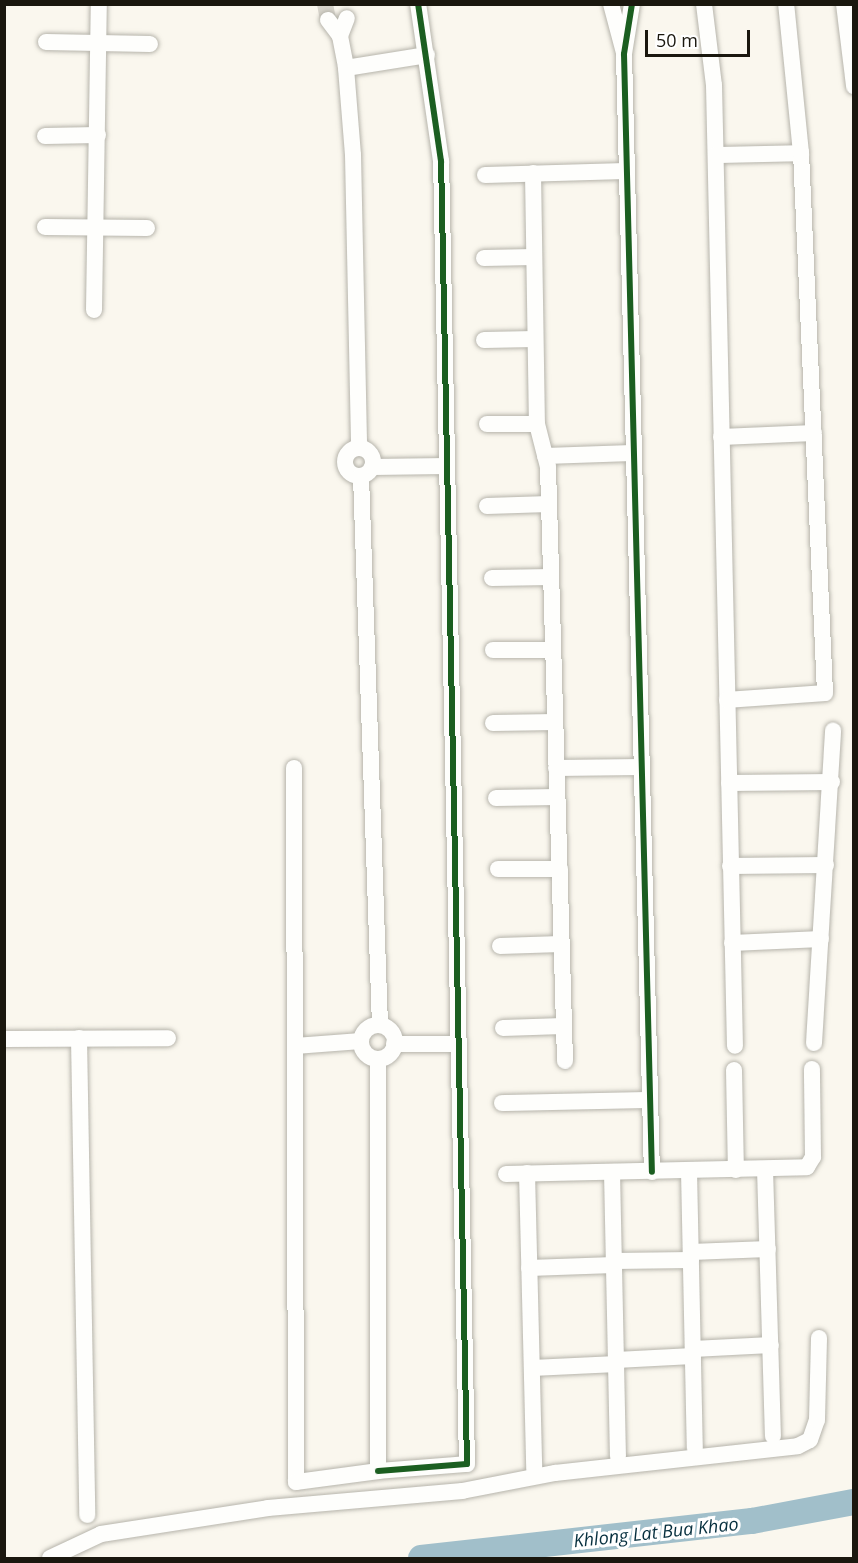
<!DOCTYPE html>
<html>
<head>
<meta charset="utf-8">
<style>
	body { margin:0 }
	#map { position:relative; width:858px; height:1563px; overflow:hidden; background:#faf7ee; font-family:"Open Sans",sans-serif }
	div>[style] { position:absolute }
	.river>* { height:26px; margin:-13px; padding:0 13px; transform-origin:13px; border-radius:13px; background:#a1bfca }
	.street-tunnel>* { height:16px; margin-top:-8px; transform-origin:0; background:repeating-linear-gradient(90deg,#d8d5cc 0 16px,transparent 0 24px) }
	.roads { filter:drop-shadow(0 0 2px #b6b4ab) drop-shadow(0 0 2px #b6b4ab) }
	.street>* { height:16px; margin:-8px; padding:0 8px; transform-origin:8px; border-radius:8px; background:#fefefc }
	.street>.ring { margin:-8px; padding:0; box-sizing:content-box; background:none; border:16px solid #fefefc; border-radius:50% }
	.cycleway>* { height:6px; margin:-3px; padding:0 3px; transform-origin:3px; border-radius:3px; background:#1b5e20 }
	span { translate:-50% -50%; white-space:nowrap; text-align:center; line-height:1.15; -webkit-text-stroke:6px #fff; paint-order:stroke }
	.water-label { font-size:18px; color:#062f3e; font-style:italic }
	.frame { position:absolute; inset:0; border:6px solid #1a170e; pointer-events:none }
	.scale { position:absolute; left:645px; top:30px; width:105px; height:27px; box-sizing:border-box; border:3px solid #1a170e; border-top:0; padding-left:8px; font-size:18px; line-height:21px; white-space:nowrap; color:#1a170e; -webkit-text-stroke:4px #fff; paint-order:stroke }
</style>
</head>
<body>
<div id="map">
	<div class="river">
		<i style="left:421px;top:1558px;width:333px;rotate:-6.4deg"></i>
		<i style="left:752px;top:1521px;width:104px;rotate:-10.6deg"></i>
	</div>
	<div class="street-tunnel">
		<i style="left:325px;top:4px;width:16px;rotate:79deg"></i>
	</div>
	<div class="roads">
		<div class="street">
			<i style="left:611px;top:4px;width:51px;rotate:75.1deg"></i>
			<i style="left:632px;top:4px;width:51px;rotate:99.1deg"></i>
			<i style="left:624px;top:54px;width:1118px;rotate:88.57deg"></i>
			<i style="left:704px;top:4px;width:82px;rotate:83deg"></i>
			<i style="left:714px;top:85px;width:961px;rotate:88.75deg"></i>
			<i style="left:844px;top:4px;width:83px;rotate:83deg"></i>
			<i style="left:328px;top:20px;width:20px;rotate:53deg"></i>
			<i style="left:340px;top:36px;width:33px;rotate:79deg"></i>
			<i style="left:346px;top:68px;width:87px;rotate:85.4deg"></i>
			<i style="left:353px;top:155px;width:293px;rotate:88.8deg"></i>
			<i style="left:340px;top:36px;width:19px;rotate:-69deg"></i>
			<i style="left:46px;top:42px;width:104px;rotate:1.1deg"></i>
			<i style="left:346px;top:68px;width:82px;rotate:-9.1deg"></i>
			<i style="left:45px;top:136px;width:53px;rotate:-1.1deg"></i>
			<i style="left:716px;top:155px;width:85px;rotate:-1.3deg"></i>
			<i style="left:533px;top:173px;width:251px;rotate:89.1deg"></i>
			<i style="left:537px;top:424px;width:44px;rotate:75.7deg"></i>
			<i style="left:548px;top:467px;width:594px;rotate:88.36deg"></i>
			<i style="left:485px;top:175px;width:141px;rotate:-1.6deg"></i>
			<i style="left:45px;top:227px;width:102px;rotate:0.6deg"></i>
			<i style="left:484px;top:258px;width:50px;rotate:-1.1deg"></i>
			<i style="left:94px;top:310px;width:306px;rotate:-89.1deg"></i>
			<i style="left:484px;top:340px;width:51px;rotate:-1.1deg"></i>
			<i style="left:487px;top:424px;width:50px"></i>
			<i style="left:721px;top:437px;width:93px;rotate:-2.5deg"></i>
			<i class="ring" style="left:345px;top:448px;width:12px;height:12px"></i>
			<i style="left:545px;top:456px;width:87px;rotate:-2deg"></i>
			<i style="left:372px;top:467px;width:75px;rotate:-0.8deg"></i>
			<i style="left:361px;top:476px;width:549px;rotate:88.02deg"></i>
			<i style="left:487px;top:506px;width:62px;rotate:-1.8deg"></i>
			<i style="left:492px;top:578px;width:59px;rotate:-1deg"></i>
			<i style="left:493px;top:650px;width:59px"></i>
			<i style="left:727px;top:700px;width:98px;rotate:-4.1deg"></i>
			<i style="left:825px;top:693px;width:541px;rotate:-92.54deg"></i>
			<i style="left:801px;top:153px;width:150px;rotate:-95.7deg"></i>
			<i style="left:493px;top:723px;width:62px;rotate:-0.9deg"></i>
			<i style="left:294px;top:768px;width:714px;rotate:89.84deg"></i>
			<i style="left:296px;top:1482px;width:83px;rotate:-7.6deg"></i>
			<i style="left:378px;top:1471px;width:412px;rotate:-90deg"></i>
			<i style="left:556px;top:768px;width:85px;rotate:-0.7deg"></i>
			<i style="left:729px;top:783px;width:103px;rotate:-0.6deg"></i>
			<i style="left:496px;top:798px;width:61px;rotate:-0.9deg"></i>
			<i style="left:730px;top:866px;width:96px;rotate:-0.6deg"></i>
			<i style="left:498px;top:869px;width:62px"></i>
			<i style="left:732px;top:943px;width:89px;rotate:-2.6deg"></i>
			<i style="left:500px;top:946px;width:61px;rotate:-1.9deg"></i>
			<i class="ring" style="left:361px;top:1025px;width:18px;height:18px"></i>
			<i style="left:503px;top:1028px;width:60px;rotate:-1.9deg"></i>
			<i style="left:79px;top:1038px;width:477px;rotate:89deg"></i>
			<i style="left:4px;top:1039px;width:164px;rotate:-0.3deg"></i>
			<i style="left:814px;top:1043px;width:313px;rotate:-86.5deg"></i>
			<i style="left:394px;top:1044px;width:64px"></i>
			<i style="left:295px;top:1046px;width:66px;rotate:-4.3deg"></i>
			<i style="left:734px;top:1070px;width:100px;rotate:88.9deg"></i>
			<i style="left:502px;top:1103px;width:148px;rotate:-1.2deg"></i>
			<i style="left:765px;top:1169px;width:267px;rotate:88.3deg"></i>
			<i style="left:689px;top:1171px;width:277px;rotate:88.8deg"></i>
			<i style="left:612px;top:1172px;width:284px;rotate:88.8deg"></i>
			<i style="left:527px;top:1173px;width:296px;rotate:88.6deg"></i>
			<i style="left:506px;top:1174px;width:301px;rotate:-1.3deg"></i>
			<i style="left:807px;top:1167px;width:12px;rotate:-59deg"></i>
			<i style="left:813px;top:1157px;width:88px;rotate:-90.7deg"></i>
			<i style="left:691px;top:1252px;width:77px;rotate:-2.2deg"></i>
			<i style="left:614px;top:1261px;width:77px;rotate:-0.7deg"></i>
			<i style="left:529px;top:1268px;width:85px;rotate:-2deg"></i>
			<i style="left:693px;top:1349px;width:78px;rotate:-2.9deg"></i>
			<i style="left:616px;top:1360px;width:77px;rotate:-3deg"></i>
			<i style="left:532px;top:1368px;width:85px;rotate:-2.7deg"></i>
			<i style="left:378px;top:1471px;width:89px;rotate:-4.5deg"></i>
			<i style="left:467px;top:1464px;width:1303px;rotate:-91.14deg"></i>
			<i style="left:441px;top:161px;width:159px;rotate:-98.3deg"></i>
			<i style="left:50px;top:1558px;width:56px;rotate:-25.2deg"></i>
			<i style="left:101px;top:1534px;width:169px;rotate:-8.8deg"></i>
			<i style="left:268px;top:1508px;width:195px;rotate:-5deg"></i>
			<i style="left:462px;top:1491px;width:95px;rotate:-11deg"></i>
			<i style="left:555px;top:1473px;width:244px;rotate:-6.3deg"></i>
			<i style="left:798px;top:1446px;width:13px;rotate:-27deg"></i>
			<i style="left:810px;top:1440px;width:21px;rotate:-71deg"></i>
			<i style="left:817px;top:1420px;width:82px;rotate:-88.6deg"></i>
		</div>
	</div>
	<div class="cycleway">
		<i style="left:632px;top:4px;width:51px;rotate:99.1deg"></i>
		<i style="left:624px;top:54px;width:1118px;rotate:88.57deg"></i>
		<i style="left:378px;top:1471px;width:89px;rotate:-4.5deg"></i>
		<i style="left:467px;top:1464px;width:1303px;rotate:-91.14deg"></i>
		<i style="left:441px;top:161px;width:159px;rotate:-98.3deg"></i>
	</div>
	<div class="water-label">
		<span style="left:656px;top:1532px;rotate:-6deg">Khlong Lat Bua Khao</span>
	</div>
	<div class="frame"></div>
	<div class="scale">50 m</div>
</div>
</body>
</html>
